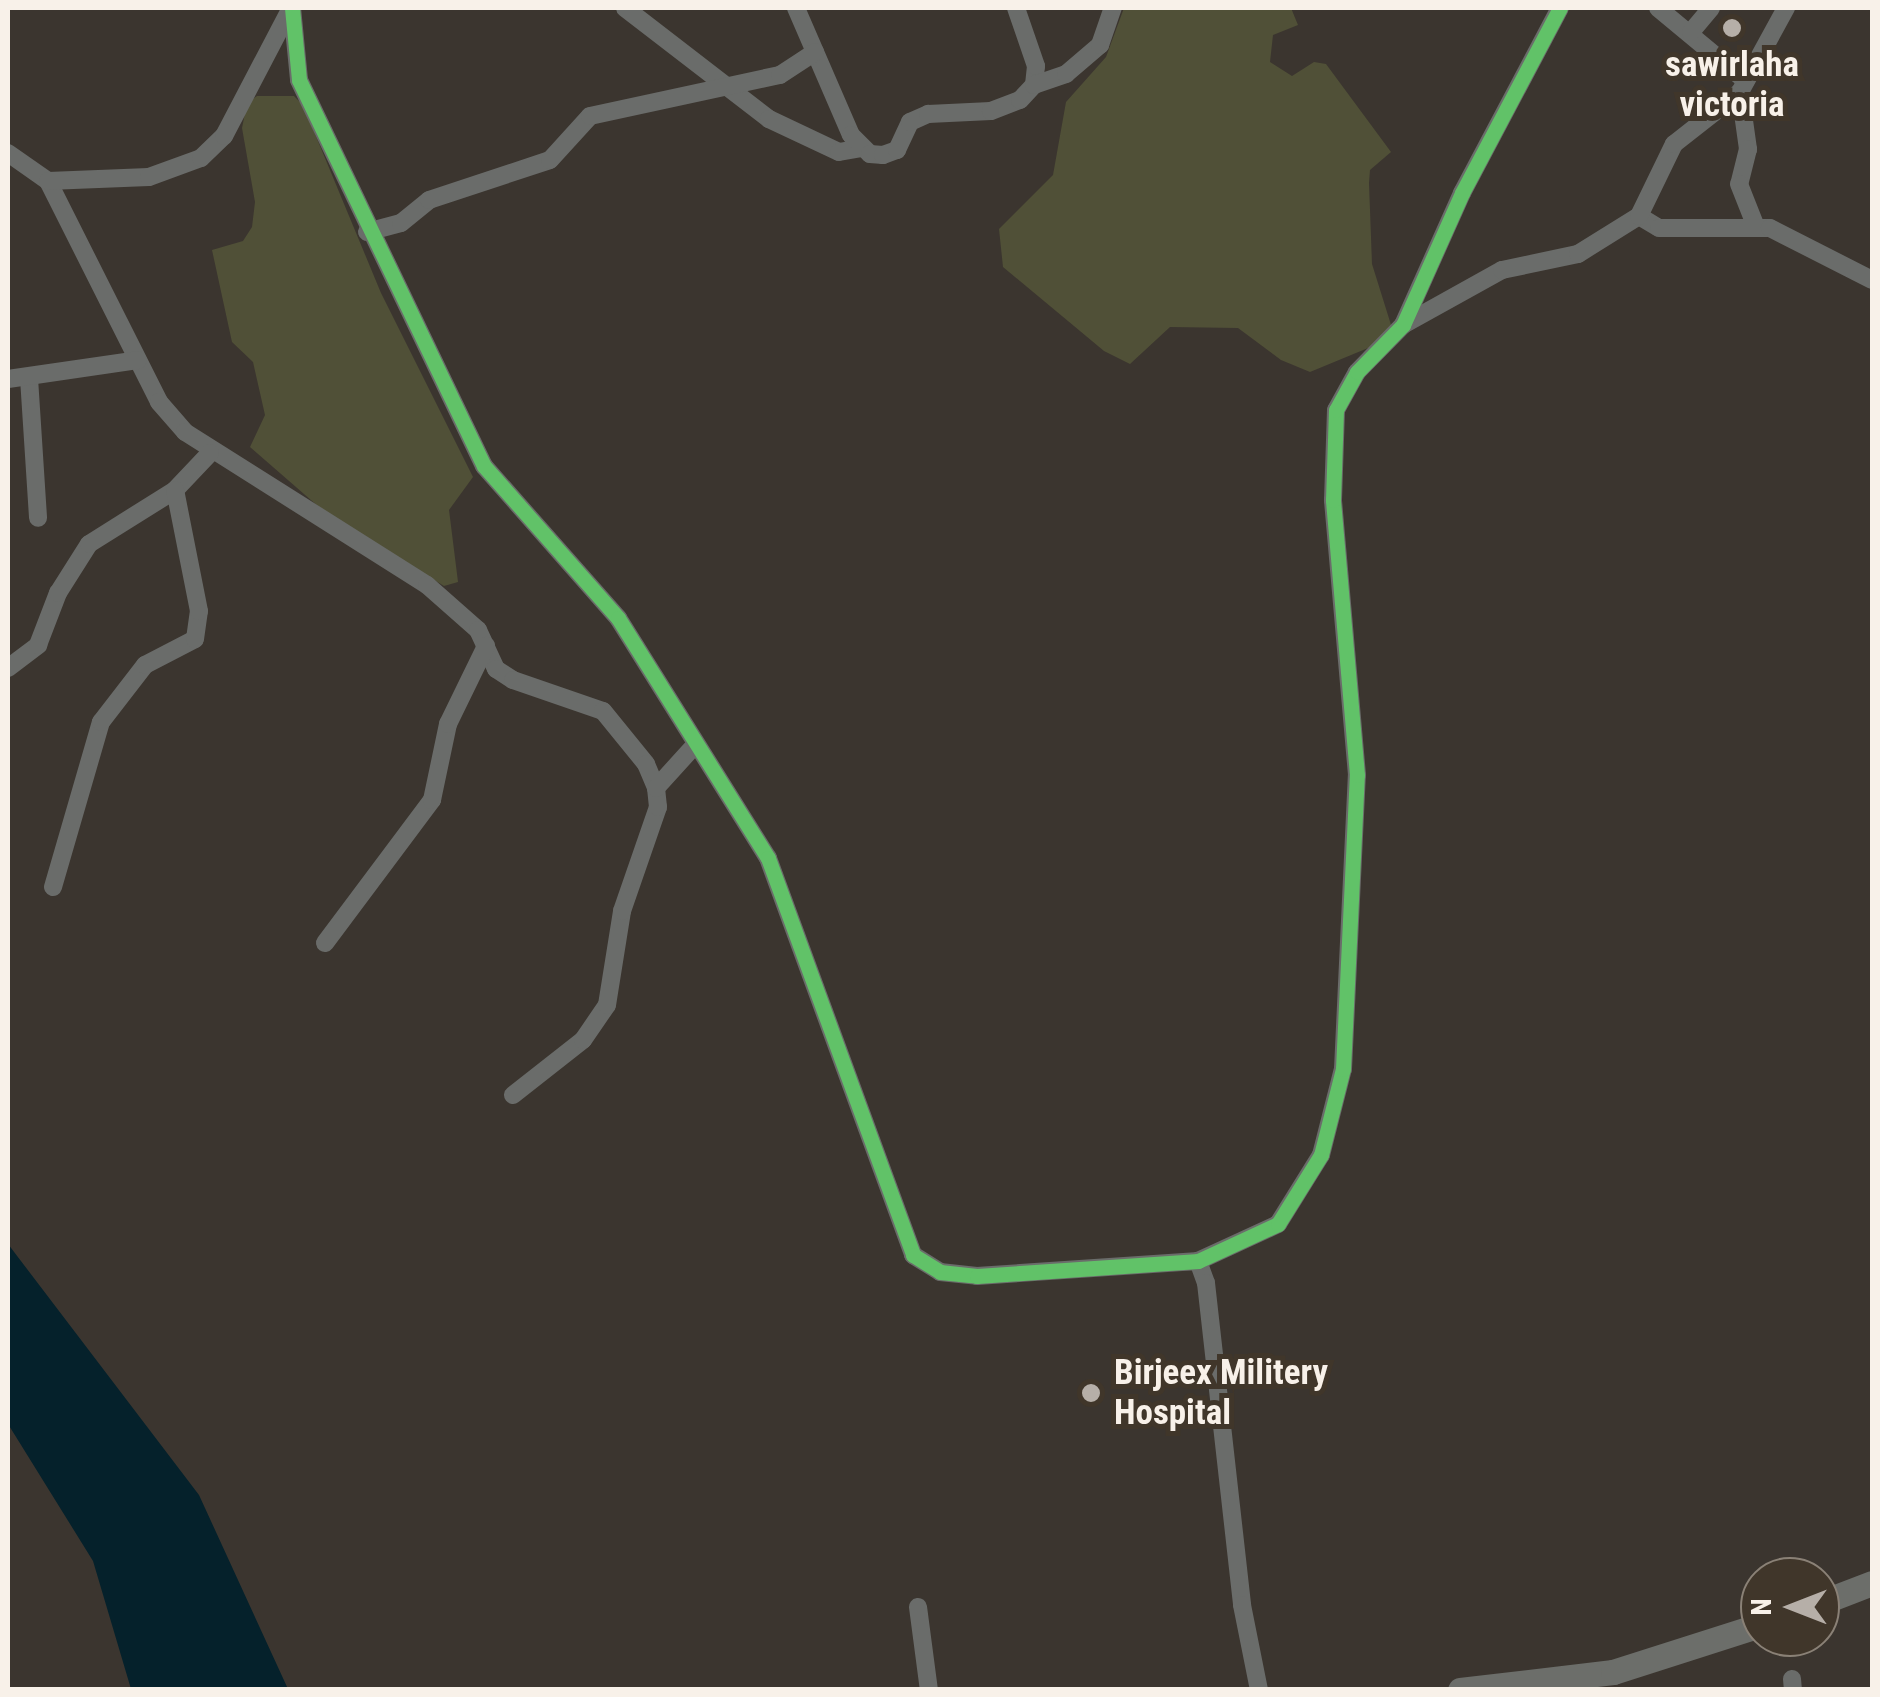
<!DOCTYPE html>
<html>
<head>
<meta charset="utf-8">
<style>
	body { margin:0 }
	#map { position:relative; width:1880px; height:1697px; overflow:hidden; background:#3b352f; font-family:"Roboto Condensed",sans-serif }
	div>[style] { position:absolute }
	.green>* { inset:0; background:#505037 }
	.water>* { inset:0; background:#05212b }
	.minor>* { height:18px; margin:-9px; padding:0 9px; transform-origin:9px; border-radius:9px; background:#6a6c6a }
	.secondary>* { height:25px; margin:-12.5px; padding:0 12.5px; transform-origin:12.5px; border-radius:12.5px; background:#6c6e6a }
	.cycleway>* { height:15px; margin:-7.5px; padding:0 7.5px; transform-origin:7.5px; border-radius:7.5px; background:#61c268 }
	.dots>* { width:28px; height:28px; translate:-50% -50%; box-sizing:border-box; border:5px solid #40362a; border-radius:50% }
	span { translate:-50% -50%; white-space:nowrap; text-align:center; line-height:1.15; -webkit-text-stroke:10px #40362a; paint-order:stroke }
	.poi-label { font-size:35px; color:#f8f1e9; font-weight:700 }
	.left { translate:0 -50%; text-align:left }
	.frame { position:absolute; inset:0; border:10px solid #f8f1e9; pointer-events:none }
	.north { position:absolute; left:1740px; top:1557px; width:100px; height:100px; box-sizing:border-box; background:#40362a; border:2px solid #8a8176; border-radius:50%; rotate:270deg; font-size:28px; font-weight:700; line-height:40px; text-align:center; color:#f8f1e9 }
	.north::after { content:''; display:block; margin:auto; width:35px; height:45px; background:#b6afa8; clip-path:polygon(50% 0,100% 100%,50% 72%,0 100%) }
</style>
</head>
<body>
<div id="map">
	<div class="green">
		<i style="clip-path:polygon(1124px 8px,1291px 8px,1298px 25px,1273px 35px,1270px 62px,1292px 76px,1314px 62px,1326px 64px,1391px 152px,1370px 170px,1369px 183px,1372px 264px,1392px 328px,1385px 341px,1310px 372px,1281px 360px,1238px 328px,1170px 327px,1130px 364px,1104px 351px,1003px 267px,999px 229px,1053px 175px,1066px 102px,1106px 57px)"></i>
		<i style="clip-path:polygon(257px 96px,294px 96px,303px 105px,381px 293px,473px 477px,449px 510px,458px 582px,444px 586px,327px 514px,250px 447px,265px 415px,253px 362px,232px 342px,212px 250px,243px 241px,252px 227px,255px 202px,242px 128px,247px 103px)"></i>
	</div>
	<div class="water">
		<i style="clip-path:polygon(8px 1244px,199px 1495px,288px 1689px,131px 1689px,93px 1561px,8px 1424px)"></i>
	</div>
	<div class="minor">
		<i style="left:292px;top:8px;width:72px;rotate:84.4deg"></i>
		<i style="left:299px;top:80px;width:428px;rotate:64.4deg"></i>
		<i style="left:484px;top:466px;width:203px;rotate:48.6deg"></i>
		<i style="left:618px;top:618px;width:283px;rotate:58deg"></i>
		<i style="left:768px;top:858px;width:423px;rotate:69.9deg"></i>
		<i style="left:913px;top:1255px;width:32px;rotate:32deg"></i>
		<i style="left:940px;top:1272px;width:37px;rotate:6deg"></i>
		<i style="left:977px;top:1276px;width:222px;rotate:-3.9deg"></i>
		<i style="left:1198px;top:1261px;width:88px;rotate:-24.8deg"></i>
		<i style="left:1278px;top:1224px;width:81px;rotate:-58.1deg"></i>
		<i style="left:1321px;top:1155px;width:89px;rotate:-75.7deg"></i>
		<i style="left:1343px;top:1069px;width:294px;rotate:-87.3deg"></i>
		<i style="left:1357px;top:775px;width:276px;rotate:-95deg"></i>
		<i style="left:1333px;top:500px;width:90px;rotate:-88.1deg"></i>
		<i style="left:1336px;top:410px;width:43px;rotate:-61.1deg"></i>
		<i style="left:1357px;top:372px;width:66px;rotate:-45.6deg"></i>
		<i style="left:1403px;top:325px;width:145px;rotate:-65.9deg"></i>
		<i style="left:1462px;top:193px;width:209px;rotate:-62.1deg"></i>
		<i style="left:625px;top:8px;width:182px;rotate:37.6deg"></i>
		<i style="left:769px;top:119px;width:77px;rotate:25.2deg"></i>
		<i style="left:839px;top:152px;width:22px;rotate:-10deg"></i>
		<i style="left:796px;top:8px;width:138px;rotate:66.6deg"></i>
		<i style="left:851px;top:135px;width:27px;rotate:45deg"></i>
		<i style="left:870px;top:154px;width:13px;rotate:4deg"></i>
		<i style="left:883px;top:155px;width:15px;rotate:-20deg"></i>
		<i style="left:897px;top:150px;width:31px;rotate:-65deg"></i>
		<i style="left:910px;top:122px;width:20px;rotate:-24deg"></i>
		<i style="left:928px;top:114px;width:63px;rotate:-2.7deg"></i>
		<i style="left:991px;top:111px;width:31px;rotate:-21deg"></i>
		<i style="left:1020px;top:100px;width:21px;rotate:-47deg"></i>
		<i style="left:1034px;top:85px;width:19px;rotate:-84deg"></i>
		<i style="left:1036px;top:66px;width:61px;rotate:-109deg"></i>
		<i style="left:1658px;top:8px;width:114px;rotate:39.7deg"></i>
		<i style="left:1691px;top:32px;width:31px;rotate:-50deg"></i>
		<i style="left:1034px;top:85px;width:34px;rotate:-19deg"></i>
		<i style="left:1066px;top:74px;width:45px;rotate:-40.5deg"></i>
		<i style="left:1100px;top:45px;width:39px;rotate:-71deg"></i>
		<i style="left:1740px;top:92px;width:58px;rotate:82deg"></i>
		<i style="left:1748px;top:149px;width:36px;rotate:104deg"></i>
		<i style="left:1739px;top:184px;width:46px;rotate:68.4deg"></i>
		<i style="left:8px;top:153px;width:49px;rotate:35deg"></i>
		<i style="left:48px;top:181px;width:247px;rotate:63.3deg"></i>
		<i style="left:159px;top:402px;width:40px;rotate:49deg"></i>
		<i style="left:185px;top:432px;width:286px;rotate:32.3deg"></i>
		<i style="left:427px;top:585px;width:68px;rotate:41.4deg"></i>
		<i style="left:478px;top:630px;width:43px;rotate:65.2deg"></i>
		<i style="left:496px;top:669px;width:20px;rotate:33deg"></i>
		<i style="left:513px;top:680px;width:95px;rotate:19deg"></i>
		<i style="left:603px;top:711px;width:68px;rotate:50.9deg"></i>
		<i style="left:646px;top:764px;width:26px;rotate:67deg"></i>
		<i style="left:48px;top:181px;width:101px;rotate:-2.3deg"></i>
		<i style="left:149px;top:177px;width:55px;rotate:-20.1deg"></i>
		<i style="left:201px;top:158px;width:32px;rotate:-44deg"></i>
		<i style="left:224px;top:136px;width:144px;rotate:-62.4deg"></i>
		<i style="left:1639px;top:216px;width:23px;rotate:31deg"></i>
		<i style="left:1659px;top:228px;width:111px"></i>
		<i style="left:1770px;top:228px;width:114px;rotate:27deg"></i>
		<i style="left:367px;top:232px;width:35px;rotate:-15deg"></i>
		<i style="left:401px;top:223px;width:36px;rotate:-39deg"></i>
		<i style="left:429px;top:200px;width:127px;rotate:-18.3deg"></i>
		<i style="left:550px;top:160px;width:59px;rotate:-47.7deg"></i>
		<i style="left:590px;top:116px;width:194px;rotate:-12.2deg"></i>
		<i style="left:780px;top:75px;width:42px;rotate:-33.3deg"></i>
		<i style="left:1403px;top:325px;width:113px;rotate:-29.1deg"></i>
		<i style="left:1502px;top:270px;width:78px;rotate:-11.9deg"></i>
		<i style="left:1578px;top:254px;width:72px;rotate:-31.9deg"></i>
		<i style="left:1639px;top:216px;width:80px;rotate:-64.1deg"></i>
		<i style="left:1674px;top:144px;width:84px;rotate:-38.2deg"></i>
		<i style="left:1740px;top:92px;width:96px;rotate:-61.3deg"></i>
		<i style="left:29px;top:378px;width:140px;rotate:86.3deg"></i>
		<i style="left:8px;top:379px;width:131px;rotate:-8.3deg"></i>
		<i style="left:8px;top:668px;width:38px;rotate:-37deg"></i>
		<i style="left:38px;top:645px;width:56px;rotate:-69deg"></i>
		<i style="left:58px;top:593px;width:58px;rotate:-57.7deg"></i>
		<i style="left:89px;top:544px;width:102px;rotate:-32.1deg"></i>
		<i style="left:175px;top:490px;width:51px;rotate:-46.6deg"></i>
		<i style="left:53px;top:887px;width:172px;rotate:-73.8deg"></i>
		<i style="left:101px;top:722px;width:72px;rotate:-52.3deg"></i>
		<i style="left:145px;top:665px;width:56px;rotate:-27.5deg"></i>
		<i style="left:195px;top:639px;width:28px;rotate:-82deg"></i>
		<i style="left:199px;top:611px;width:123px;rotate:-101.2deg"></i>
		<i style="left:325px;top:943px;width:179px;rotate:-53.2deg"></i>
		<i style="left:432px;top:800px;width:78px;rotate:-78.1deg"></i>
		<i style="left:448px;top:724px;width:87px;rotate:-64deg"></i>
		<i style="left:513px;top:1095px;width:89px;rotate:-38.2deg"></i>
		<i style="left:583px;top:1040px;width:42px;rotate:-55.6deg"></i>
		<i style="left:607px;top:1005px;width:95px;rotate:-80.9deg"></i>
		<i style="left:622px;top:911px;width:110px;rotate:-70.9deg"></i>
		<i style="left:658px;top:807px;width:19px;rotate:-96deg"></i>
		<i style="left:656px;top:788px;width:58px;rotate:-47.8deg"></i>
		<i style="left:1198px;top:1261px;width:23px;rotate:70deg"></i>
		<i style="left:1206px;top:1283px;width:324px;rotate:83.6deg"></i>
		<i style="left:1242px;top:1605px;width:87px;rotate:78.7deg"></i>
		<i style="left:918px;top:1607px;width:84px;rotate:82.5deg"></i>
		<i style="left:1792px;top:1679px;width:11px;rotate:85deg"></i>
	</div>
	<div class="secondary">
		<i style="left:1820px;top:1603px;width:56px;rotate:-21deg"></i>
		<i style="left:1460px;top:1690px;width:154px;rotate:-6.7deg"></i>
		<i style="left:1613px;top:1672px;width:154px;rotate:-17.7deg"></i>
	</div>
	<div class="cycleway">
		<i style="left:292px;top:8px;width:72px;rotate:84.4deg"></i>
		<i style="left:299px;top:80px;width:428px;rotate:64.4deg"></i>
		<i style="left:484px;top:466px;width:203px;rotate:48.6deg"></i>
		<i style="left:618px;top:618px;width:283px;rotate:58deg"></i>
		<i style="left:768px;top:858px;width:423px;rotate:69.9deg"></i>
		<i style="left:913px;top:1255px;width:32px;rotate:32deg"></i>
		<i style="left:940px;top:1272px;width:37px;rotate:6deg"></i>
		<i style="left:977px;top:1276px;width:222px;rotate:-3.9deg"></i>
		<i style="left:1198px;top:1261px;width:88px;rotate:-24.8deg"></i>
		<i style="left:1278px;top:1224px;width:81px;rotate:-58.1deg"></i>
		<i style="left:1321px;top:1155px;width:89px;rotate:-75.7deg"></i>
		<i style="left:1343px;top:1069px;width:294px;rotate:-87.3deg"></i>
		<i style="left:1357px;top:775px;width:276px;rotate:-95deg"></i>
		<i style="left:1333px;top:500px;width:90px;rotate:-88.1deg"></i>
		<i style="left:1336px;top:410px;width:43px;rotate:-61.1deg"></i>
		<i style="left:1357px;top:372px;width:66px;rotate:-45.6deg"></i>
		<i style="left:1403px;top:325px;width:145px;rotate:-65.9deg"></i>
		<i style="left:1462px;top:193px;width:209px;rotate:-62.1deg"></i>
	</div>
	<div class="dots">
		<i style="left:1732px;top:28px;background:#b6afa8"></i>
		<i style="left:1091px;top:1393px;background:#b6afa8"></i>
	</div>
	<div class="poi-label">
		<span style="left:1732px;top:85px">sawirlaha<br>victoria</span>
		<span class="left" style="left:1114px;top:1393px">Birjeex Militery<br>Hospital</span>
	</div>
	<div class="frame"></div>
	<div class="north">N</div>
</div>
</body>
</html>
